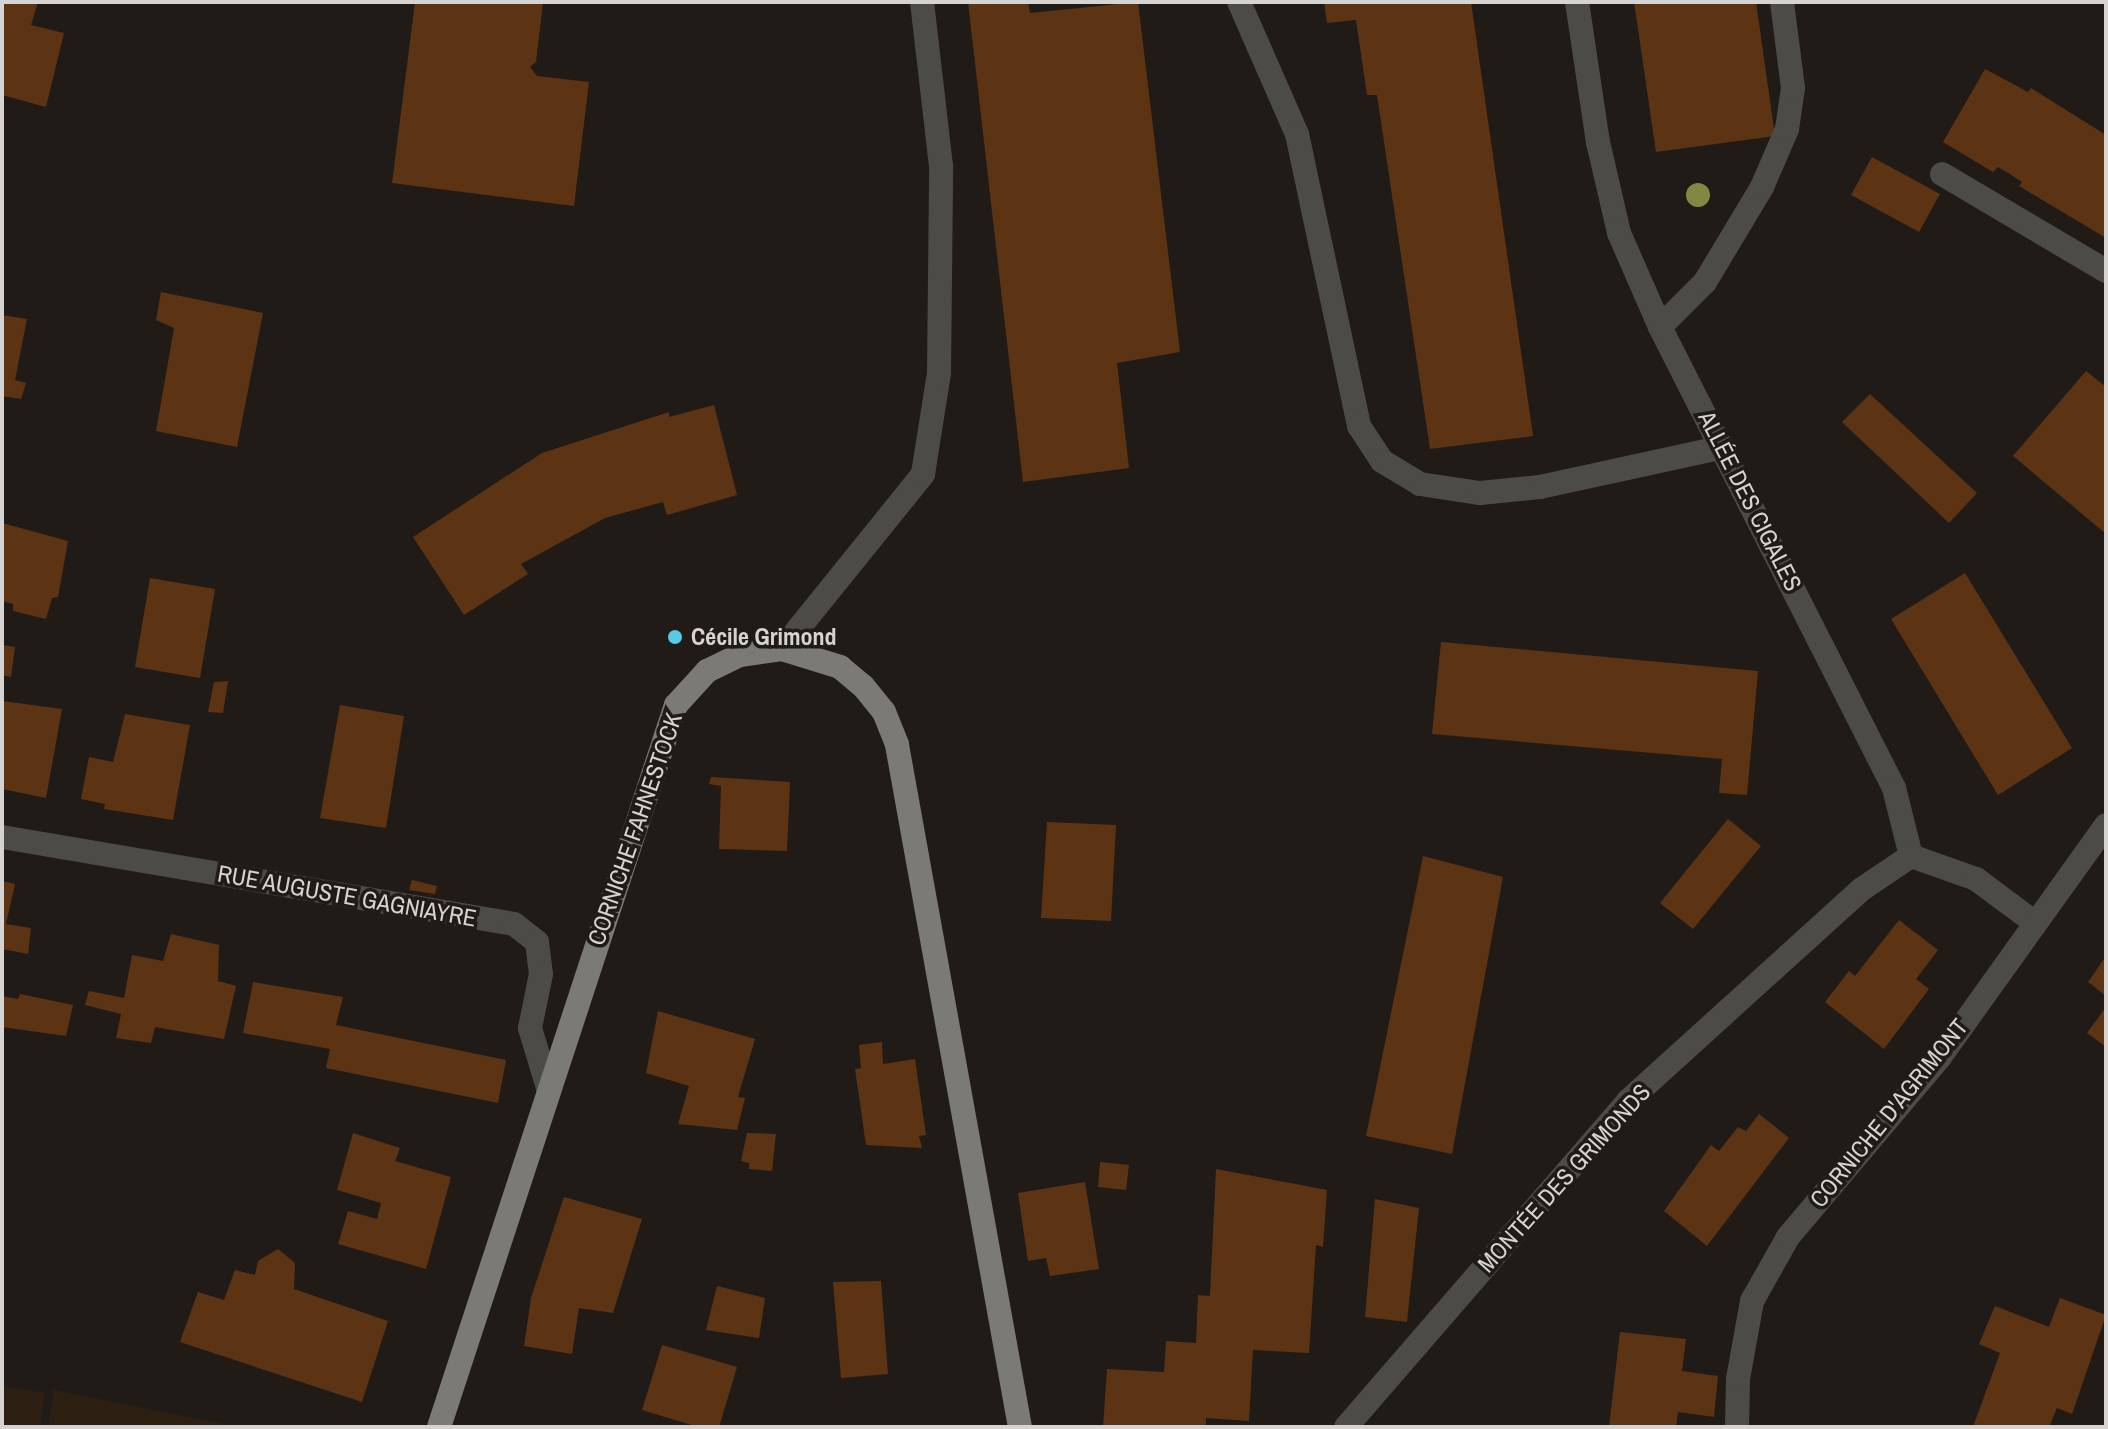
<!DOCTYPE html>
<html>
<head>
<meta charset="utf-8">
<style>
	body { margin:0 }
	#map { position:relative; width:2108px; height:1429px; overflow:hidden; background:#201b17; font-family:"Archivo Narrow",sans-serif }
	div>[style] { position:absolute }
	.education>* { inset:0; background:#2d2013 }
	.building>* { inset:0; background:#5c3414 }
	.minor>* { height:24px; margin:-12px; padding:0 12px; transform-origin:12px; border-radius:12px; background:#4c4b48 }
	.major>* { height:24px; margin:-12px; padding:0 12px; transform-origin:12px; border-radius:12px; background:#7b7a74 }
	.trees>* { width:24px; height:24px; margin:-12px; border-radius:50%; background:#818841 }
	.dots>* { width:22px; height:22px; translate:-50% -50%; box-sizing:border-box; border:4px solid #201b17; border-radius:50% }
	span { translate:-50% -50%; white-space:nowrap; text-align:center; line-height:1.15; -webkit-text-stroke:7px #201b17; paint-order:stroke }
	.street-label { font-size:24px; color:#d6d3d0 }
	.poi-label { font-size:24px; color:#d6d3d0; font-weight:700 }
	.left { translate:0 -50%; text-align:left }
	.frame { position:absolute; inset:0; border:4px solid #d6d3d0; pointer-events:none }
</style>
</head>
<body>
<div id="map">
	<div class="education">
		<i style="clip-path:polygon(2px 1386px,45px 1393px,40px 1427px,2px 1427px)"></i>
		<i style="clip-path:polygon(54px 1390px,238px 1427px,48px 1427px)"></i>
	</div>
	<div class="building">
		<i style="clip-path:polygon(2px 2px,38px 2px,31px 25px,64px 33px,46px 107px,2px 95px)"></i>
		<i style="clip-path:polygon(415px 2px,543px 2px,536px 62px,530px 67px,537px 76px,589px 82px,574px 206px,392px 183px)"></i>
		<i style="clip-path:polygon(968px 2px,1028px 2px,1030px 13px,1138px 2px,1180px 352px,1117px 363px,1129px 468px,1023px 482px)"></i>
		<i style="clip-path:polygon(1324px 2px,1471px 2px,1533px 436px,1430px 449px,1377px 95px,1367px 95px,1356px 20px,1327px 23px)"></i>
		<i style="clip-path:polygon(1634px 2px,1756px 2px,1775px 136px,1656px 152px)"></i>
		<i style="clip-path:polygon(1985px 69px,2028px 92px,2031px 88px,2106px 135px,2106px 238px,2019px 186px,2022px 182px,2010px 174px,1998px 167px,1993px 172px,1943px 142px)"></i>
		<i style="clip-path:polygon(1872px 157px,1940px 194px,1919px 232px,1851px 195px)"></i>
		<i style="clip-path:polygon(161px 292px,263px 313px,237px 447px,156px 431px,174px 328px,156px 320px)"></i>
		<i style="clip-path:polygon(2px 315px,27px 319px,15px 380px,26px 383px,21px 399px,2px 396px)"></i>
		<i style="clip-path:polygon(2086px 371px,2106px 387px,2106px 534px,2013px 456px)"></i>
		<i style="clip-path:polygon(1870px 394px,1977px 493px,1949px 523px,1842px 422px)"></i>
		<i style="clip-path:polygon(714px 405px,737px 495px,667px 515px,663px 502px,605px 518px,521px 564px,528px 574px,464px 615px,413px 537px,542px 453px,669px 412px,669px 417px)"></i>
		<i style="clip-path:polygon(2px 523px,68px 541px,58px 597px,52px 598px,46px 619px,13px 611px,13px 604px,2px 601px)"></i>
		<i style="clip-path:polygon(1965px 573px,2072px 748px,1998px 795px,1891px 619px)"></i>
		<i style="clip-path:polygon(150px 578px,215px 589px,200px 678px,135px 667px)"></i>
		<i style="clip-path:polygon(1441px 642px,1758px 671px,1747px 795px,1719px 793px,1722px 759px,1432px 734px)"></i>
		<i style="clip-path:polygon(2px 645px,15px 647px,11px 677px,2px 675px)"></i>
		<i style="clip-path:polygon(228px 681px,223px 713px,208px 712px,214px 682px)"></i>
		<i style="clip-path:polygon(2px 701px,62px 709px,46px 798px,2px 789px)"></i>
		<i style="clip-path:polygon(340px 705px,404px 716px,386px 828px,320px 818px)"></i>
		<i style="clip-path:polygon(125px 714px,190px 725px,173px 820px,104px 809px,105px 804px,81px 799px,89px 757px,113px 762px)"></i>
		<i style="clip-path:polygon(711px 777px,790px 782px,787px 851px,719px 849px,721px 786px,709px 784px)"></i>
		<i style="clip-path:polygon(1728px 819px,1761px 846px,1693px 929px,1660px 903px)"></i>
		<i style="clip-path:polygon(1047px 822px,1116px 825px,1111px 921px,1041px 918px)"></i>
		<i style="clip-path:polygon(1423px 856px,1503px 877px,1452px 1154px,1366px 1136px)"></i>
		<i style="clip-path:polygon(412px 880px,437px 886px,435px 894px,409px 890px)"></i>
		<i style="clip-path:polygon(2px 881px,15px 884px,6px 924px,31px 928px,28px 954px,2px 949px)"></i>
		<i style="clip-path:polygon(1899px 920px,1938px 950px,1916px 979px,1929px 989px,1884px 1049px,1825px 1002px,1849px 971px,1855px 976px)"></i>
		<i style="clip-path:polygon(171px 934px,219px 945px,218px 981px,236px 986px,224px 1039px,155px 1027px,151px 1043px,116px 1038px,121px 1014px,85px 1005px,89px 991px,124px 998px,132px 955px,163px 961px)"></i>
		<i style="clip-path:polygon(2106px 956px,2106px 996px,2088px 982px)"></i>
		<i style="clip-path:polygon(253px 982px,343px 997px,336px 1025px,506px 1060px,498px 1103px,326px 1068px,330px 1049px,243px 1033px)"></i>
		<i style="clip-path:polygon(20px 994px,73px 1005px,66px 1036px,2px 1027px,2px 996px,18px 999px)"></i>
		<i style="clip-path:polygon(2106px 1007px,2106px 1047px,2087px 1033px)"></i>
		<i style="clip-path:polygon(658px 1011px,755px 1039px,738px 1097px,745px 1098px,737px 1130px,678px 1124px,689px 1086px,646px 1073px)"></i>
		<i style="clip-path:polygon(882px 1042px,883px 1064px,915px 1059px,926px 1135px,919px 1136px,922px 1148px,866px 1145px,855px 1069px,861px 1068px,859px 1045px)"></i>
		<i style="clip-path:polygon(1759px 1114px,1789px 1138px,1707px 1246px,1664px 1211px,1711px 1145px,1719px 1151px,1738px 1127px,1746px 1131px)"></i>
		<i style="clip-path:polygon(353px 1133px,400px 1148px,395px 1161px,451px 1177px,426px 1269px,338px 1244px,348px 1211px,377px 1219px,381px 1203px,337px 1190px)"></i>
		<i style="clip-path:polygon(747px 1133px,776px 1134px,772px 1171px,749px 1169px,749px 1163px,741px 1161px)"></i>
		<i style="clip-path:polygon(1100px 1162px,1129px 1165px,1126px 1190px,1098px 1187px)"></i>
		<i style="clip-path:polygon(1216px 1169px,1327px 1190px,1323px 1247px,1316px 1245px,1309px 1353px,1253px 1350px,1249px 1421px,1206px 1418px,1206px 1427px,1103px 1427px,1107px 1369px,1164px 1372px,1166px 1341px,1196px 1343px,1198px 1295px,1210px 1296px)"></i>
		<i style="clip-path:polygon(1085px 1182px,1099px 1269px,1050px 1276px,1046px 1258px,1028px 1261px,1018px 1193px)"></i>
		<i style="clip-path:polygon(564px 1197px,642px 1219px,613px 1313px,579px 1308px,572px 1354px,524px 1346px,531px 1298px)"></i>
		<i style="clip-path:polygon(1375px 1199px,1419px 1208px,1407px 1322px,1365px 1317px)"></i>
		<i style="clip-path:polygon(278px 1249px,295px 1263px,294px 1289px,388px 1321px,362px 1402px,180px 1342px,198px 1292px,224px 1300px,235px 1270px,255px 1275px,258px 1261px)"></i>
		<i style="clip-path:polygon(881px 1281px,888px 1374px,841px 1378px,833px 1282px)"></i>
		<i style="clip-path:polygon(717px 1286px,765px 1298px,759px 1338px,706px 1330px)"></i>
		<i style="clip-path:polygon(2060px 1298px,2106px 1315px,2072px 1414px,2057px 1408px,2049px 1427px,1973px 1427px,2000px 1353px,1979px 1344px,1995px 1306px,2049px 1327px)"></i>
		<i style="clip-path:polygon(1620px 1332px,1686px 1339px,1682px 1371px,1718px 1376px,1714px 1417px,1678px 1412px,1676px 1427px,1609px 1427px)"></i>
		<i style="clip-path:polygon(662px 1345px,737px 1367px,719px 1427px,698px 1427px,642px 1410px)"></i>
	</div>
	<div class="minor">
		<i style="left:1239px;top:2px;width:144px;rotate:66.3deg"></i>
		<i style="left:1297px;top:134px;width:299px;rotate:78deg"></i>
		<i style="left:1359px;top:426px;width:42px;rotate:56.7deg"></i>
		<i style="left:1382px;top:461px;width:44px;rotate:31.2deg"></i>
		<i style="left:1420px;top:484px;width:61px;rotate:8.5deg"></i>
		<i style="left:1480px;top:493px;width:60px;rotate:-5.7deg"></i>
		<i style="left:1540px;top:487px;width:187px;rotate:-12.3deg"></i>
		<i style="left:1577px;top:2px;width:142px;rotate:81.5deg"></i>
		<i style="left:1598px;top:142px;width:93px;rotate:77deg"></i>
		<i style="left:1619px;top:233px;width:103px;rotate:66.4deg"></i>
		<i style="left:1660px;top:327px;width:517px;rotate:63.09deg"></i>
		<i style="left:1894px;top:788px;width:70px;rotate:76deg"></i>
		<i style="left:1942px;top:174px;width:191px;rotate:30.6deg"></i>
		<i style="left:1660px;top:327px;width:64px;rotate:-45deg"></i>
		<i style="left:1705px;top:282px;width:111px;rotate:-59deg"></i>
		<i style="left:1762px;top:187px;width:63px;rotate:-66.7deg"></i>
		<i style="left:1787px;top:129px;width:41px;rotate:-81.7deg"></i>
		<i style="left:1793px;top:88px;width:87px;rotate:-97.3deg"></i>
		<i style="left:782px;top:649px;width:225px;rotate:-51.1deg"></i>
		<i style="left:923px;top:474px;width:102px;rotate:-81deg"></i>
		<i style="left:939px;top:373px;width:207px;rotate:-89.4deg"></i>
		<i style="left:941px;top:166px;width:165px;rotate:-96.6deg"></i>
		<i style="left:2px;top:837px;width:519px;rotate:9.64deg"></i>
		<i style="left:514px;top:924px;width:29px;rotate:38deg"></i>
		<i style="left:537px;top:942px;width:32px;rotate:83deg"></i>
		<i style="left:541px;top:974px;width:55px;rotate:101.5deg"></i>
		<i style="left:530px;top:1028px;width:63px;rotate:73.3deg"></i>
		<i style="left:1911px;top:856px;width:69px;rotate:19.5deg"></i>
		<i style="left:1976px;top:879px;width:72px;rotate:36.6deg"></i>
		<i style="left:1346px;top:1427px;width:431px;rotate:-49.1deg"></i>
		<i style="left:1628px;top:1101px;width:316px;rotate:-42.2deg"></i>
		<i style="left:1862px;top:889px;width:59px;rotate:-34deg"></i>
		<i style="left:1737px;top:1427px;width:48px;rotate:-88.8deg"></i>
		<i style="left:1738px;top:1379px;width:79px;rotate:-79.8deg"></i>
		<i style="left:1752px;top:1301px;width:73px;rotate:-60.6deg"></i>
		<i style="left:1788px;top:1237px;width:236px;rotate:-49.8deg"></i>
		<i style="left:1940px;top:1057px;width:285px;rotate:-54.4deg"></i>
	</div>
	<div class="major">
		<i style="left:439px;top:1427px;width:760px;rotate:-71.83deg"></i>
		<i style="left:676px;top:705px;width:46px;rotate:-47.6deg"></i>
		<i style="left:707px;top:671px;width:37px;rotate:-26deg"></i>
		<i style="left:740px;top:655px;width:42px;rotate:-8.1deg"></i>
		<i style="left:782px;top:649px;width:61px;rotate:17.2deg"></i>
		<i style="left:840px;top:667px;width:30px;rotate:40deg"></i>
		<i style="left:863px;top:686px;width:33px;rotate:51deg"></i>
		<i style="left:884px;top:712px;width:35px;rotate:68deg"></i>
		<i style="left:897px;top:745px;width:693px;rotate:79.78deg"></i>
	</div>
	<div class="trees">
		<i style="left:1698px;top:195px"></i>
	</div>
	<div class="dots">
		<i style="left:675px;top:637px;background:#58c9e3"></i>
	</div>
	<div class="street-label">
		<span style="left:1750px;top:501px;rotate:63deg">ALLÉE DES CIGALES</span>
		<span style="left:635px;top:829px;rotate:-71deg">CORNICHE FAHNESTOCK</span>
		<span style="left:347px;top:896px;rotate:10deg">RUE AUGUSTE GAGNIAYRE</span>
		<span style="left:1889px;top:1113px;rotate:-51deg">CORNICHE D'AGRIMONT</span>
		<span style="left:1564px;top:1178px;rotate:-48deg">MONTÉE DES GRIMONDS</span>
	</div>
	<div class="poi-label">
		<span class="left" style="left:691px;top:637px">Cécile Grimond</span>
	</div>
	<div class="frame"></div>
</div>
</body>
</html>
